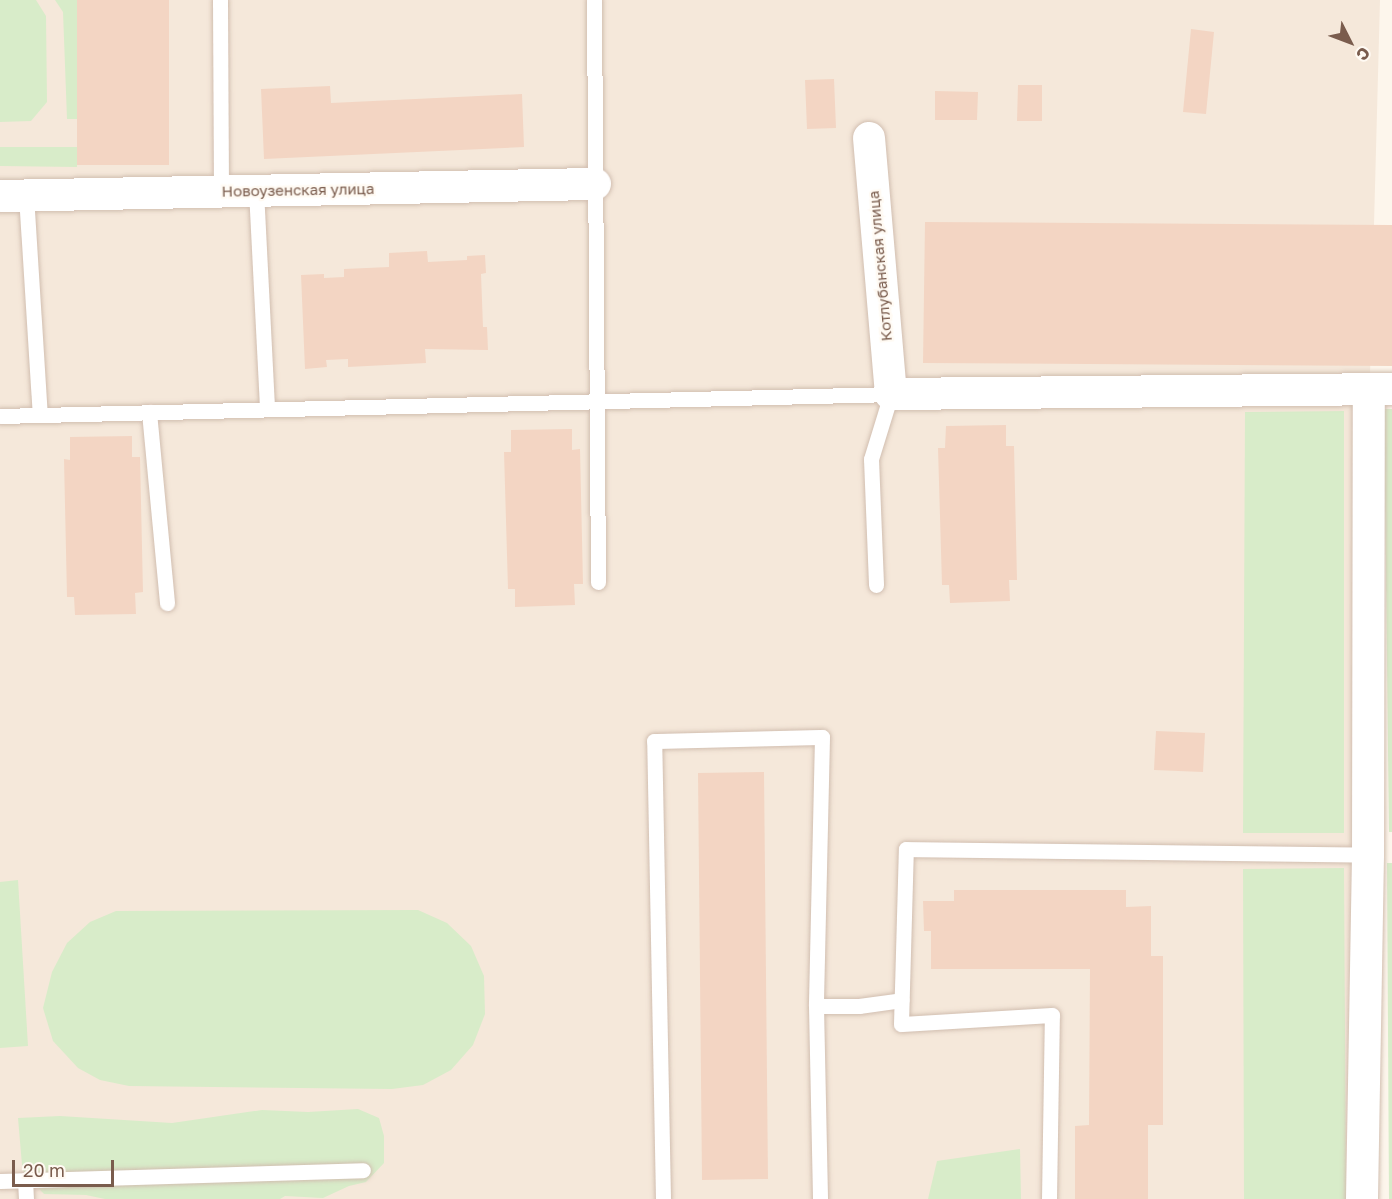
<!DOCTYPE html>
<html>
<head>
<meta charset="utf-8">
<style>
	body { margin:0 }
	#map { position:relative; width:1392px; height:1199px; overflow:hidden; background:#fdf6ec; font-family:"Golos Text",sans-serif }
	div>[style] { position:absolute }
	.residential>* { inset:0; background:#f5e8da }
	.green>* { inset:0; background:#d8ecc9 }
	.building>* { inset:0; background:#f3d5c3 }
	.roads { filter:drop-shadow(0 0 2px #d1beb0) drop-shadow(0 0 2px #d1beb0) }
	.service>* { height:15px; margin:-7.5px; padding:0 7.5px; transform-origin:7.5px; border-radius:7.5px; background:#fff }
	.minor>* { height:32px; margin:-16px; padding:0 16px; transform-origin:16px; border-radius:16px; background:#fff }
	span { translate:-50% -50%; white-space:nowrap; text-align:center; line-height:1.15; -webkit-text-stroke:4.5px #fffaf3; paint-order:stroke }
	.street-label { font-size:15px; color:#7a5c4d }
	.north { position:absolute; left:1320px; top:12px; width:60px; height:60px; -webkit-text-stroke:4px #fffaf3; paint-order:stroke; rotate:132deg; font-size:16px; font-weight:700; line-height:24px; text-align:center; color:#7a5c4d }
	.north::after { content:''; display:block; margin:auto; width:21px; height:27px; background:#7a5c4d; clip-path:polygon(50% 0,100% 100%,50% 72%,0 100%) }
	.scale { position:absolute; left:12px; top:1160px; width:102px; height:27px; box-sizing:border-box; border:3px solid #7a5c4d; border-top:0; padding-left:8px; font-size:18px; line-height:21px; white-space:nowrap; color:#7a5c4d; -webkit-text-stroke:4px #fffaf3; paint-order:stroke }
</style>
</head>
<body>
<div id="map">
	<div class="residential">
		<i style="clip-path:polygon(0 0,1380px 0,1348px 1199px,0 1199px)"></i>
	</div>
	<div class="green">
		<i style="clip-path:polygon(0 0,36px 0,46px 16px,47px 102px,31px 121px,0 122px)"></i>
		<i style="clip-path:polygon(55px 0,77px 0,77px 119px,67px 119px,63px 12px)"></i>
		<i style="clip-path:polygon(0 147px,77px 147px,77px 167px,0 166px)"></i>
		<i style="clip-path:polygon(1384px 409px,1392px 409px,1392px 832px,1389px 832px)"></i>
		<i style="clip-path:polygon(1344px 411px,1344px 833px,1243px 833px,1245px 412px)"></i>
		<i style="clip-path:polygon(1387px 863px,1392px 863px,1392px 1199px,1389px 1199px)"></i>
		<i style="clip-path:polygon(1344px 868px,1346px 1199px,1244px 1199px,1243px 869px)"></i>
		<i style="clip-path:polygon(18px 880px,28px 1046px,0 1048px,0 882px)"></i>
		<i style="clip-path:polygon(418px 910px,447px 923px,471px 946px,484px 976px,485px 1014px,473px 1045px,451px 1070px,423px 1085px,392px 1089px,129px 1086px,100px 1080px,78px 1068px,53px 1041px,43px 1008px,52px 972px,67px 943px,90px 922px,116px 911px)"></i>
		<i style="clip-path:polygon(358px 1109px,379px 1118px,384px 1136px,384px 1163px,366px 1182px,349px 1186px,323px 1198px,285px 1196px,280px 1199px,105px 1199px,86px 1195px,44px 1194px,24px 1173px,22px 1165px,18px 1118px,60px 1116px,172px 1123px,262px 1110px,308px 1112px)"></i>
		<i style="clip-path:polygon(1020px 1149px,1021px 1199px,928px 1199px,937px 1161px)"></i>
	</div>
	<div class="building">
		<i style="clip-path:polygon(77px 0,169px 0,169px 165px,77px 165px)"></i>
		<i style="clip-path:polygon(1191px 29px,1214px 32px,1206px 114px,1183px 112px)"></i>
		<i style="clip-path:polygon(834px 79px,836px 128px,807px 129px,805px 80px)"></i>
		<i style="clip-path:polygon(1018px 85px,1042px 85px,1042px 121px,1017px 121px)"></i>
		<i style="clip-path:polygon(330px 86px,331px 103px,522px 94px,524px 147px,264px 159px,261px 89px)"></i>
		<i style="clip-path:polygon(935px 91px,978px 92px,977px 120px,935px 120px)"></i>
		<i style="clip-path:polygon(925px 222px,1392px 225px,1392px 366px,923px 363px)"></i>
		<i style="clip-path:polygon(427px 251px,428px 262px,467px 260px,467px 256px,485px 255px,486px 273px,481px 274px,483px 327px,487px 327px,488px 350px,425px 349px,426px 363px,348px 367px,348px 359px,326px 360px,327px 367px,305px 369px,301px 275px,324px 274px,324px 278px,344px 277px,344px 269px,389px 267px,389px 253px)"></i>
		<i style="clip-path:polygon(1006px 425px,1006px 446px,1014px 446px,1017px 580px,1009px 580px,1010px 601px,950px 603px,949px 585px,942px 585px,938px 448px,945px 448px,946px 426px)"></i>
		<i style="clip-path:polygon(572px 429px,572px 450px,580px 449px,583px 584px,574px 584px,575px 605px,515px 607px,515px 589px,508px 589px,504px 452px,511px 452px,511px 430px)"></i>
		<i style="clip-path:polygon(132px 436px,132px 457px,140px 457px,143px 592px,135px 593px,136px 614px,75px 615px,74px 597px,67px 597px,64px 459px,70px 460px,70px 437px)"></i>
		<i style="clip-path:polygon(1156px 731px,1205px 733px,1203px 772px,1154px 770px)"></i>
		<i style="clip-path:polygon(764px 772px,768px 1179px,702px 1180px,698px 773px)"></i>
		<i style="clip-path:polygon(954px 890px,1126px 890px,1126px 907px,1151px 906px,1151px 956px,1163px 956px,1163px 1125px,1148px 1125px,1148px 1199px,1075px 1199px,1075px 1126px,1089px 1125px,1090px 969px,931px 969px,931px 931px,924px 931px,923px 901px,954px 901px)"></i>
	</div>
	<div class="roads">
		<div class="service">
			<i style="left:220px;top:0;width:191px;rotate:89.7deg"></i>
			<i style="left:594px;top:0;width:582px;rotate:89.61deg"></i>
			<i style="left:256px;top:190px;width:219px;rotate:87.1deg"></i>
			<i style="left:26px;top:195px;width:220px;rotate:86.4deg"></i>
			<i style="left:149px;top:412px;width:192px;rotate:84.6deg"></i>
			<i style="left:0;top:416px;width:891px;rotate:-1.41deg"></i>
			<i style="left:891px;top:394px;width:68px;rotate:107.1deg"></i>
			<i style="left:871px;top:459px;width:126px;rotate:87.7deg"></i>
			<i style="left:816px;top:1006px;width:43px"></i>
			<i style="left:859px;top:1006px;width:43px;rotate:-7.9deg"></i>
			<i style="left:25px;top:1180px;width:19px;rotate:87deg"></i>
			<i style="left:0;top:1181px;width:363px;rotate:-1.7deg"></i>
			<i style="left:663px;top:1199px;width:458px;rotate:-91.1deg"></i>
			<i style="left:654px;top:741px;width:168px;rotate:-1.4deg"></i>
			<i style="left:822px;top:737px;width:269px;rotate:91.3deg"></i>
			<i style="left:816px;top:1006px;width:193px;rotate:88.8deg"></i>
			<i style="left:1049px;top:1199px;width:184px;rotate:-89.1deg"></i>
			<i style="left:1052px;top:1015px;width:151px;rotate:176.6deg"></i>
			<i style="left:901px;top:1024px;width:175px;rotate:-88.4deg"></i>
			<i style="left:906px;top:849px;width:462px;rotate:0.7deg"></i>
		</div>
		<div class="minor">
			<i style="left:869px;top:138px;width:257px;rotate:85.1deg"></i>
			<i style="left:891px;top:394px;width:501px;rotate:-0.57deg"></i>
			<i style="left:0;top:196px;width:595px;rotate:-1.16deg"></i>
			<i style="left:1362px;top:1199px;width:344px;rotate:-89deg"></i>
			<i style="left:1368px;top:855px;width:464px;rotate:-89.9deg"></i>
		</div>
	</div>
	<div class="street-label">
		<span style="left:298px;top:190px;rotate:-1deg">Новоузенская улица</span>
		<span style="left:880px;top:266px;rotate:-95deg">Котлубанская улица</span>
	</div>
	<div class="north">С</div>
	<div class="scale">20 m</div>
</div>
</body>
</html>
